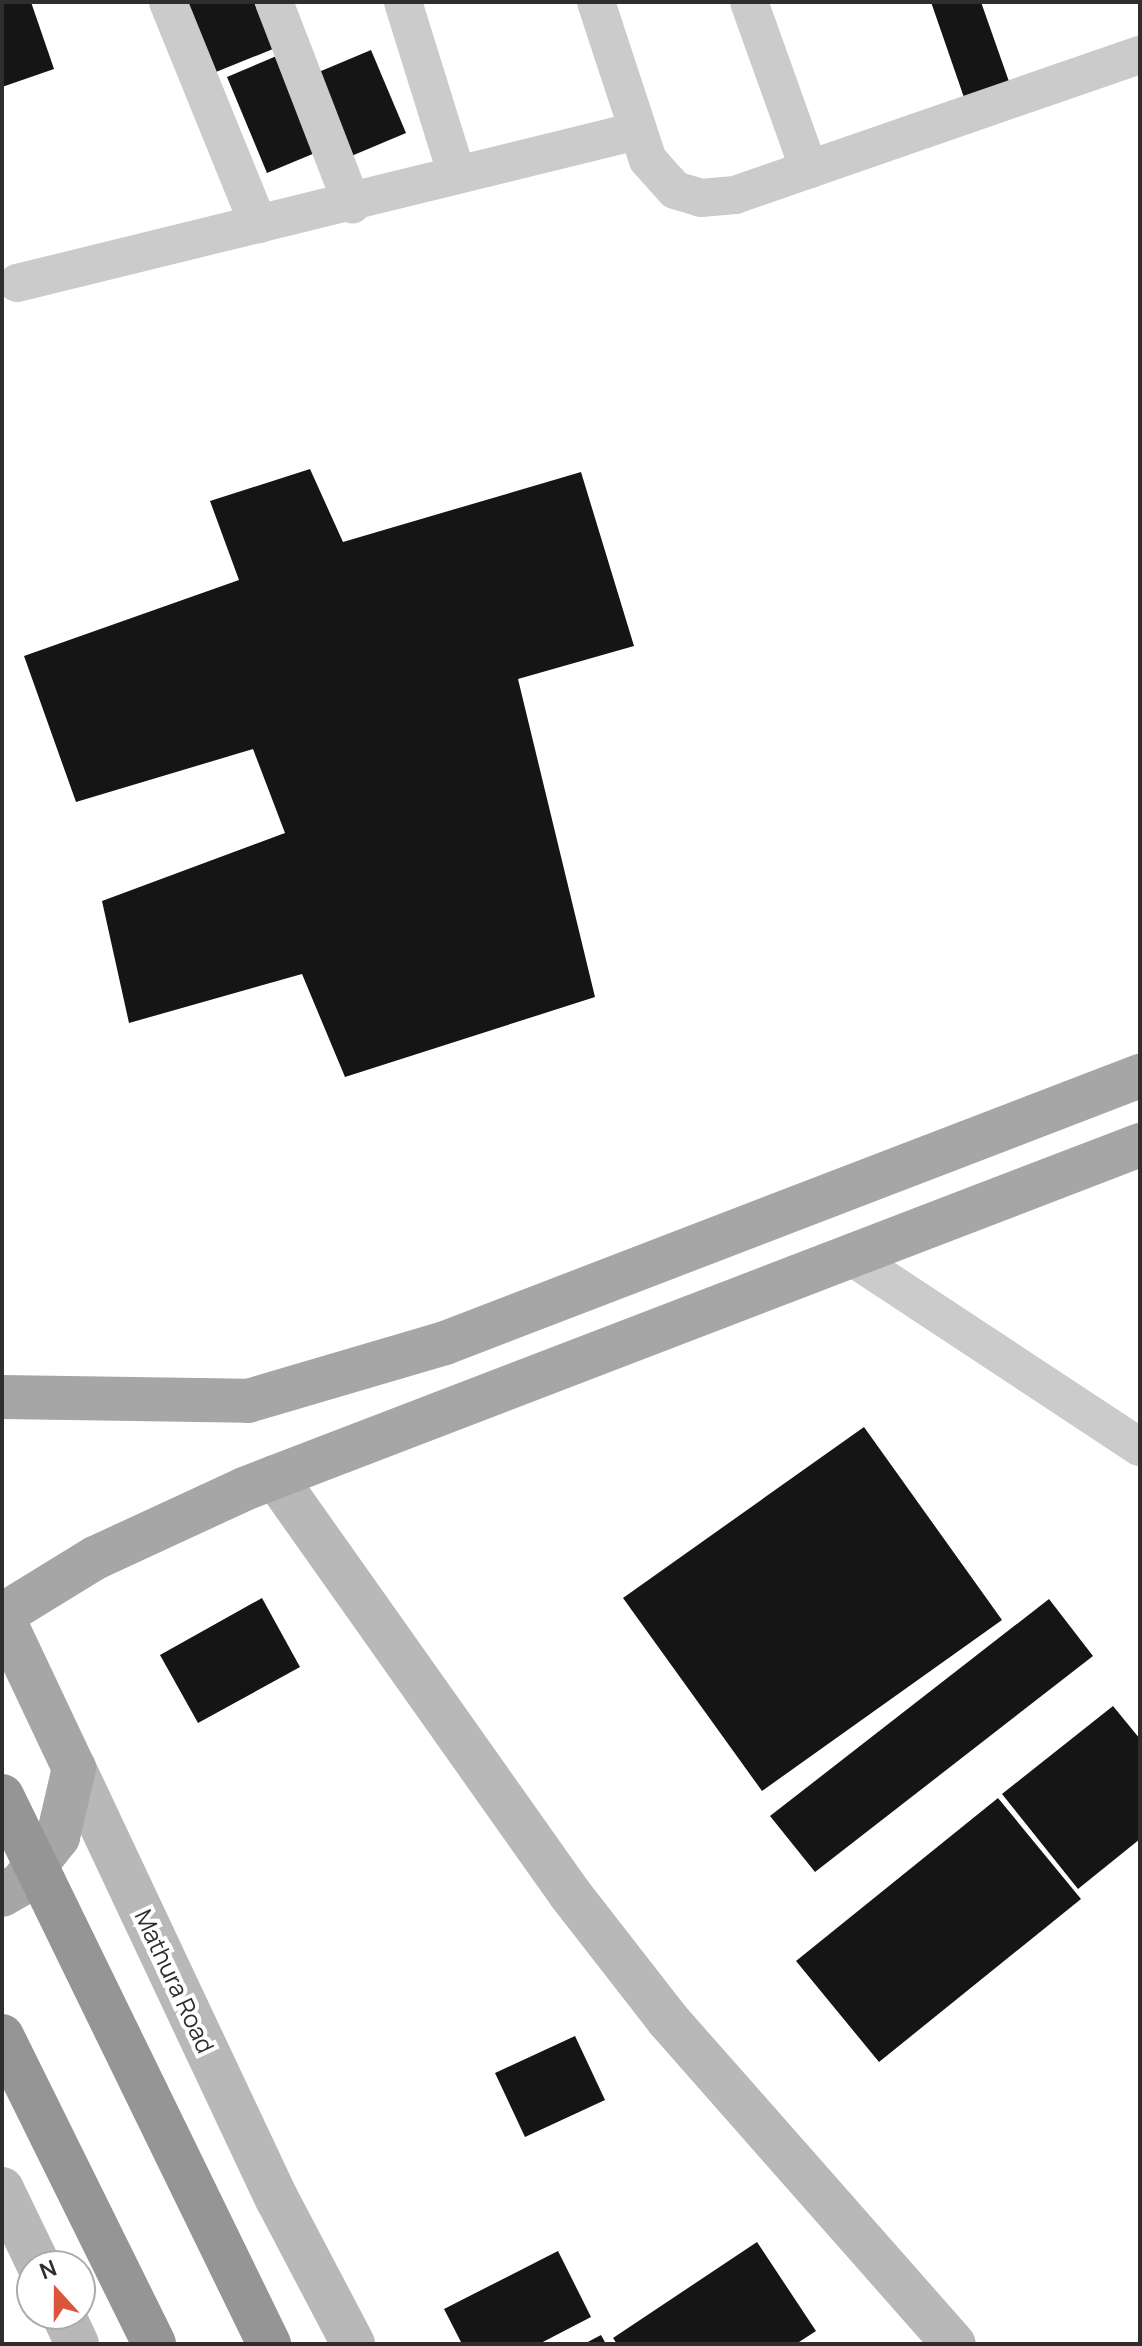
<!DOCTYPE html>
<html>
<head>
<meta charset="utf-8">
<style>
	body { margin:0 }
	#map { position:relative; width:1142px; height:2346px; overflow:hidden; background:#fff; font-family:Manrope,sans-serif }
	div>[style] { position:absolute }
	.building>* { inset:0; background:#151515 }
	.street>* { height:38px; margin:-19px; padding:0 19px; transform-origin:19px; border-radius:19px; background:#cbcbcb }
	.secondary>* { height:44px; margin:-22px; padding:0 22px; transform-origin:22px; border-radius:22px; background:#b8b8b8 }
	.primary>* { height:44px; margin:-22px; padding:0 22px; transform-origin:22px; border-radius:22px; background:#a6a6a6 }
	.highway>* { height:44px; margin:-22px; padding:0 22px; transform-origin:22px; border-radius:22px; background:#959595 }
	.highway-bridge>* { height:44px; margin:-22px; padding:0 22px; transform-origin:22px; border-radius:22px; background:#959595 }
	span { translate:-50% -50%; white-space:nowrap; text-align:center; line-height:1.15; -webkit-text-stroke:8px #fff; paint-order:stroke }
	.street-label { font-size:24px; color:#2e2e2e }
	.frame { position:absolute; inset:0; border:4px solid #2e2e2e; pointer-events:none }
	.north { position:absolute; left:16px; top:2250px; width:80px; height:80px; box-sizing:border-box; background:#fff; border:2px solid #ababab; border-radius:50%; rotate:339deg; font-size:22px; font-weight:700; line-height:32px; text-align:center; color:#2e2e2e }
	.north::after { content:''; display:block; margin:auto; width:28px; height:36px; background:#d9553c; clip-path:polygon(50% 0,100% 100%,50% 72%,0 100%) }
</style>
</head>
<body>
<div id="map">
	<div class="building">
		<i style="clip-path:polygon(2px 2px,31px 2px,54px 69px,2px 87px)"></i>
		<i style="clip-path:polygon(182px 2px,254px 2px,273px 49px,211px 74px)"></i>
		<i style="clip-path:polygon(931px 2px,981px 2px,1013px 93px,968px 109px)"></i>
		<i style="clip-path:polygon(371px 50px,406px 133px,349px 157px,314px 74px)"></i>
		<i style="clip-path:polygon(286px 52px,327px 148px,267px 173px,227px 77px)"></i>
		<i style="clip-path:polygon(310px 469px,343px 542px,581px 472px,634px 646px,518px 679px,595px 997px,345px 1077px,302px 974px,129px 1023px,102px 901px,285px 833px,253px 749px,76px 802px,24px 656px,239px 580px,210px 501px)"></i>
		<i style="clip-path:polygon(864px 1427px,1002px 1620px,762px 1791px,623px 1598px)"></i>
		<i style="clip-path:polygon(262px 1598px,300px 1667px,198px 1723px,160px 1655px)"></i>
		<i style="clip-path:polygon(1049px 1599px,1093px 1656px,815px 1872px,770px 1816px)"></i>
		<i style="clip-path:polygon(1113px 1706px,1140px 1739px,1140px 1839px,1078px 1889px,1002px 1794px)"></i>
		<i style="clip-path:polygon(998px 1798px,1081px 1899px,879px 2062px,796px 1961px)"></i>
		<i style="clip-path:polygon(575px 2036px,605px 2100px,525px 2137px,495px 2073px)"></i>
		<i style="clip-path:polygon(757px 2242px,816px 2331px,796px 2344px,617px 2344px,613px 2338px)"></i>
		<i style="clip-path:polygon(558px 2251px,591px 2317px,539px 2344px,462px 2344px,444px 2309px)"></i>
		<i style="clip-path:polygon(601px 2335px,606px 2344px,584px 2344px)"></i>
	</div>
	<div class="street">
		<i style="left:168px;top:2px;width:240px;rotate:67.9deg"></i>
		<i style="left:274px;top:2px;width:217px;rotate:68.9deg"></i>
		<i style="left:403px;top:2px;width:181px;rotate:72.7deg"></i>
		<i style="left:596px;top:2px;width:166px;rotate:71.8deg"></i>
		<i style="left:648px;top:160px;width:40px;rotate:48deg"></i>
		<i style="left:675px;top:190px;width:27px;rotate:17deg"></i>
		<i style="left:701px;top:198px;width:34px;rotate:-5deg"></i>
		<i style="left:735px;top:195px;width:429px;rotate:-19.1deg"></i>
		<i style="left:749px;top:2px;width:178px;rotate:70.3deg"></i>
		<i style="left:17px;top:283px;width:638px;rotate:-13.78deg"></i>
		<i style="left:850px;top:1256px;width:347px;rotate:33.4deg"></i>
	</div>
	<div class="secondary">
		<i style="left:275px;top:1477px;width:511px;rotate:54.72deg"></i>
		<i style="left:570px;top:1894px;width:160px;rotate:52.1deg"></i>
		<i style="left:668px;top:2020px;width:432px;rotate:48.6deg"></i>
		<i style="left:74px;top:1768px;width:476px;rotate:64.8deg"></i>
		<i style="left:277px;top:2199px;width:164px;rotate:62.3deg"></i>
		<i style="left:2px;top:2189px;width:85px;rotate:64.3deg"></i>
		<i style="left:63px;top:2314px;width:33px;rotate:65deg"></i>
	</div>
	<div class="primary">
		<i style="left:2px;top:1397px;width:246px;rotate:0.9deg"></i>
		<i style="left:248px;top:1401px;width:205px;rotate:-16.4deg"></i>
		<i style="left:445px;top:1343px;width:745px;rotate:-21.02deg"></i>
		<i style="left:2px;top:1615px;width:109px;rotate:-31.5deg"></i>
		<i style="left:95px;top:1558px;width:164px;rotate:-24.8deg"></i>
		<i style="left:244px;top:1489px;width:960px;rotate:-21deg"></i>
		<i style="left:2px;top:1616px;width:168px;rotate:64.7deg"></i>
		<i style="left:74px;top:1768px;width:71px;rotate:103.1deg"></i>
		<i style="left:58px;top:1837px;width:60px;rotate:128.2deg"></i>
		<i style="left:21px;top:1884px;width:22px;rotate:150deg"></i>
	</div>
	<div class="highway">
		<i style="left:2px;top:2036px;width:343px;rotate:63.7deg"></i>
	</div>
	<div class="highway-bridge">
		<i style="left:2px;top:1796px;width:610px;rotate:64.02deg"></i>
	</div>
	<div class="street-label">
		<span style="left:175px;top:1981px;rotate:65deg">Mathura Road</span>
	</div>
	<div class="frame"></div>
	<div class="north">N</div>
</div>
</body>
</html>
